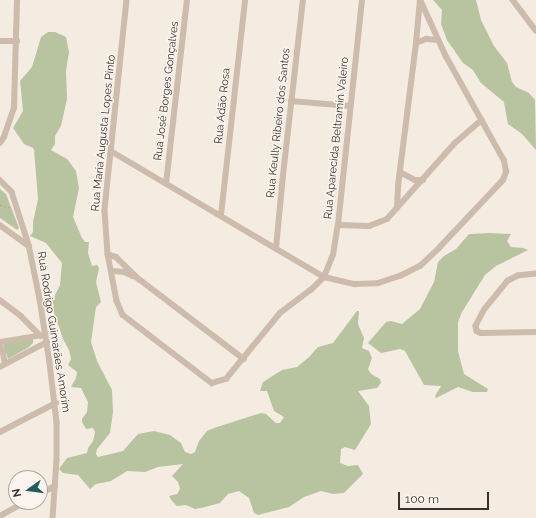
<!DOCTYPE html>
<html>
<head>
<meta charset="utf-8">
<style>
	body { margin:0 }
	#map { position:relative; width:536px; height:518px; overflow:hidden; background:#f4ebe1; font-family:Raleway,sans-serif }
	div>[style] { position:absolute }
	.green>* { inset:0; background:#b8c4a0 }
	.path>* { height:1px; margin-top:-0.5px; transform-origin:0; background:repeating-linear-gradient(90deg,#b9a596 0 2px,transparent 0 4px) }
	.minor>* { height:5.5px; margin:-2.75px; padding:0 2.75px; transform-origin:2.75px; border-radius:2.75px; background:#cdbbac }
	span { translate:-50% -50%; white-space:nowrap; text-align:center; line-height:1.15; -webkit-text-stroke:3px #fbf5ee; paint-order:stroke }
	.street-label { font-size:11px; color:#3b302b }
	.north { position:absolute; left:8px; top:470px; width:40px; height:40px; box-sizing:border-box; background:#fbf5ee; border:1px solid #aea6a0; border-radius:50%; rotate:256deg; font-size:11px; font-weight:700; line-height:16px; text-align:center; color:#3b302b }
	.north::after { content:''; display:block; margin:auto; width:14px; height:18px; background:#1f5a5e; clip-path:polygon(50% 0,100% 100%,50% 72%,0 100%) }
	.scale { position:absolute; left:398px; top:492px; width:91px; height:18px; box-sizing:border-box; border:2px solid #3b302b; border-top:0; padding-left:5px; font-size:12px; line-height:14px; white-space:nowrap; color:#3b302b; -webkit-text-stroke:3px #fbf5ee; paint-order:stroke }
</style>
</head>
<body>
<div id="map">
	<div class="green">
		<i style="clip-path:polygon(433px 0,476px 0,481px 20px,494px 46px,507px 63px,512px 82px,516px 87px,529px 93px,535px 100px,536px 150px,522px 134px,508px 124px,504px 102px,481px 83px,473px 70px,463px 63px,447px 40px,441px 24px,442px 10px)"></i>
		<i style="clip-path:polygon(48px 32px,55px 32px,66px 37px,69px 52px,66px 71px,67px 99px,61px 126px,55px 136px,55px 144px,51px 150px,67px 159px,76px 171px,79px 188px,73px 217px,82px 238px,85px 242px,89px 242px,88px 253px,92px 266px,97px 265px,99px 268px,96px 282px,101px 302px,96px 307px,91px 342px,97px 361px,112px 390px,113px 412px,110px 433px,97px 449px,96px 454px,98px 457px,123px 451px,138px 434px,154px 431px,170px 435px,181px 443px,185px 452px,191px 454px,195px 452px,199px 441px,207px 431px,214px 428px,261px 413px,266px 414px,276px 423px,280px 423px,284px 417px,274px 411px,267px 391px,260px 391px,263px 382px,282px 370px,297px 367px,309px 357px,318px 347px,333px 343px,357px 311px,359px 311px,358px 324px,364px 338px,362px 348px,369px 351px,372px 358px,368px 369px,371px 374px,380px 379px,381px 383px,377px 388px,358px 391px,369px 406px,371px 424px,355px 450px,345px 447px,341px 449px,340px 463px,348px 466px,358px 465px,363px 474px,344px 493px,333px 494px,321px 491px,304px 497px,289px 507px,258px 515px,254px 513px,249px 498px,239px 491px,228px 494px,220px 503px,205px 507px,195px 509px,186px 505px,177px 506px,172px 501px,169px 496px,177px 494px,180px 489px,178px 482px,172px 476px,183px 464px,158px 467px,145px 472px,127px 471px,111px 481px,96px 484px,90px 489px,78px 475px,63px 473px,59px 469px,67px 458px,87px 453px,88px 448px,93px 441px,95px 432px,93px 428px,86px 429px,82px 422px,82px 419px,87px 412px,88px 402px,81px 388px,71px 387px,76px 378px,77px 372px,68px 365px,71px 359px,69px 350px,63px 339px,51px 303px,60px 285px,62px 263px,46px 243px,30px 236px,33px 232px,33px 222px,38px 199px,34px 150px,33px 148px,24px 144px,13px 128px,23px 111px,20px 81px,32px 67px,41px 37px)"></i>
		<i style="clip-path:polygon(0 189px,6px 194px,19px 228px,17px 230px,0 218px)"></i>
		<i style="clip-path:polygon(489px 233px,511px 234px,507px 241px,511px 247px,523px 248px,528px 250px,496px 266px,485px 275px,462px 312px,458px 322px,458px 351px,464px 374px,488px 389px,487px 392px,473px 392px,458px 387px,436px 398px,435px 396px,441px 386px,424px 385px,405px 351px,400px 349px,381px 353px,368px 343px,386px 322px,391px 321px,402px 324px,420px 309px,434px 282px,438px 262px,444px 256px,456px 249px,469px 234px)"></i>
		<i style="clip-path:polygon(33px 338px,33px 343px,29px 347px,8px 359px,3px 343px)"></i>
	</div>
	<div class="path">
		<i style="left:0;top:205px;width:11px;rotate:15deg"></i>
	</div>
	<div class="minor">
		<i style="left:127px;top:0;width:212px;rotate:96deg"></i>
		<i style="left:105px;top:211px;width:43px;rotate:86deg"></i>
		<i style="left:108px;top:254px;width:48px;rotate:79.2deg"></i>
		<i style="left:117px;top:301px;width:15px;rotate:67deg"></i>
		<i style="left:123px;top:315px;width:112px;rotate:37.4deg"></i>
		<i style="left:212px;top:383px;width:15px;rotate:-16deg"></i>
		<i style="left:226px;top:379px;width:85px;rotate:-50.7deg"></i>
		<i style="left:280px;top:313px;width:39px;rotate:-37deg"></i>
		<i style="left:311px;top:290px;width:18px;rotate:-45deg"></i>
		<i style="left:324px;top:277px;width:24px;rotate:-68deg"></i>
		<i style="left:333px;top:255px;width:30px;rotate:-81deg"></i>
		<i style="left:338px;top:225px;width:226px;rotate:-83.9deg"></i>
		<i style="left:513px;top:0;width:38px;rotate:53deg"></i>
		<i style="left:0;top:41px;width:17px"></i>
		<i style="left:416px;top:43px;width:11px;rotate:-22deg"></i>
		<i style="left:426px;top:39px;width:12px;rotate:5deg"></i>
		<i style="left:291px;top:101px;width:59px;rotate:4.8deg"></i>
		<i style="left:0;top:143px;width:7px;rotate:-56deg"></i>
		<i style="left:4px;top:137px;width:31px;rotate:-71deg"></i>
		<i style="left:14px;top:108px;width:108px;rotate:-88.4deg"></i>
		<i style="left:111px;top:151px;width:247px;rotate:30.6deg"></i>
		<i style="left:324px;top:277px;width:32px;rotate:13deg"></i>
		<i style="left:355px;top:284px;width:23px;rotate:-2deg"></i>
		<i style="left:378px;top:283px;width:23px;rotate:-18deg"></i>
		<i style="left:400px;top:276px;width:22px;rotate:-27deg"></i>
		<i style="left:420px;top:266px;width:26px;rotate:-43deg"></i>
		<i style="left:439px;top:248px;width:93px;rotate:-46.7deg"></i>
		<i style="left:503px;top:180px;width:9px;rotate:-69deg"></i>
		<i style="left:506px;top:172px;width:11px;rotate:-100deg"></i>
		<i style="left:504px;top:161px;width:119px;rotate:-119.1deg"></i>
		<i style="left:446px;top:57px;width:63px;rotate:-114.5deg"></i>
		<i style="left:400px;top:172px;width:17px;rotate:28deg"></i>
		<i style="left:415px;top:180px;width:8px"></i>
		<i style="left:0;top:180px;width:17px;rotate:45deg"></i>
		<i style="left:12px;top:192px;width:56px;rotate:72.2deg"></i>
		<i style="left:29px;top:245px;width:55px;rotate:78.5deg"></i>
		<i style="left:40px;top:299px;width:65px;rotate:81.1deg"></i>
		<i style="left:50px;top:363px;width:60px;rotate:83.3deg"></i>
		<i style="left:57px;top:423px;width:37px;rotate:90deg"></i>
		<i style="left:57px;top:460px;width:58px;rotate:93.9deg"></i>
		<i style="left:166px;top:184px;width:185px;rotate:-83.5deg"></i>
		<i style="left:397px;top:208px;width:22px;rotate:-87deg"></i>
		<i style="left:398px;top:186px;width:144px;rotate:-82.8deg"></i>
		<i style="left:416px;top:43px;width:43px;rotate:-84.7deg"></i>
		<i style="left:221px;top:215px;width:216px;rotate:-83.6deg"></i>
		<i style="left:0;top:225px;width:34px;rotate:36deg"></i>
		<i style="left:338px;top:225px;width:31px;rotate:2deg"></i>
		<i style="left:369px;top:226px;width:19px;rotate:-21deg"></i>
		<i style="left:387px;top:219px;width:102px;rotate:-48.2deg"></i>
		<i style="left:455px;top:143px;width:35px;rotate:-41deg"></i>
		<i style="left:276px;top:248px;width:73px;rotate:-84.5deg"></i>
		<i style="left:283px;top:175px;width:176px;rotate:-83.5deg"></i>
		<i style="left:108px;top:254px;width:9px;rotate:21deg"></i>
		<i style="left:116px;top:257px;width:32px;rotate:44deg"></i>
		<i style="left:139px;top:279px;width:132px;rotate:37.3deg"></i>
		<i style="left:112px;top:271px;width:13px;rotate:4deg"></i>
		<i style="left:125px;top:272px;width:9px;rotate:27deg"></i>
		<i style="left:536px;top:274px;width:18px;rotate:174deg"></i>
		<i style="left:518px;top:276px;width:11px;rotate:153deg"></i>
		<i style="left:508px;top:281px;width:36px;rotate:129deg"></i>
		<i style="left:485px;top:309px;width:19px;rotate:118deg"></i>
		<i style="left:476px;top:326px;width:5px;rotate:79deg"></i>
		<i style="left:477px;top:331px;width:4px;rotate:27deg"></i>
		<i style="left:481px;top:333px;width:55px;rotate:-1deg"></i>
		<i style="left:0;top:300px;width:26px;rotate:37deg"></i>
		<i style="left:21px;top:316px;width:28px;rotate:45deg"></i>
		<i style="left:0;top:342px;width:44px;rotate:-9.2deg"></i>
		<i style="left:0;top:345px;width:6px;rotate:59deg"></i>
		<i style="left:3px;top:350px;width:13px;rotate:81deg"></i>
		<i style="left:0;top:367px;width:53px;rotate:-28deg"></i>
		<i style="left:0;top:432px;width:63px;rotate:-27.4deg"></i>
		<i style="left:40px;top:494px;width:17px;rotate:-28deg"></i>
		<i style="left:0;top:516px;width:29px;rotate:-29deg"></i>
	</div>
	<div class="street-label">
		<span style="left:167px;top:91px;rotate:-83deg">Rua José Borges Gonçalves</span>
		<span style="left:223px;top:106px;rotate:-84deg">Rua Adão Rosa</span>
		<span style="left:279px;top:123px;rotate:-84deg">Rua Keully Ribeiro dos Santos</span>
		<span style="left:104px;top:133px;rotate:-84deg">Rua Maria Augusta Lopes Pinto</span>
		<span style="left:337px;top:138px;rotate:-84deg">Rua Aparecida Beltramin Valeiro</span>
		<span style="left:53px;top:332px;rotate:81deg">Rua Rodrigo Guimarães Amorim</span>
	</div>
	<div class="north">N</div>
	<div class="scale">100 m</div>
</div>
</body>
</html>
